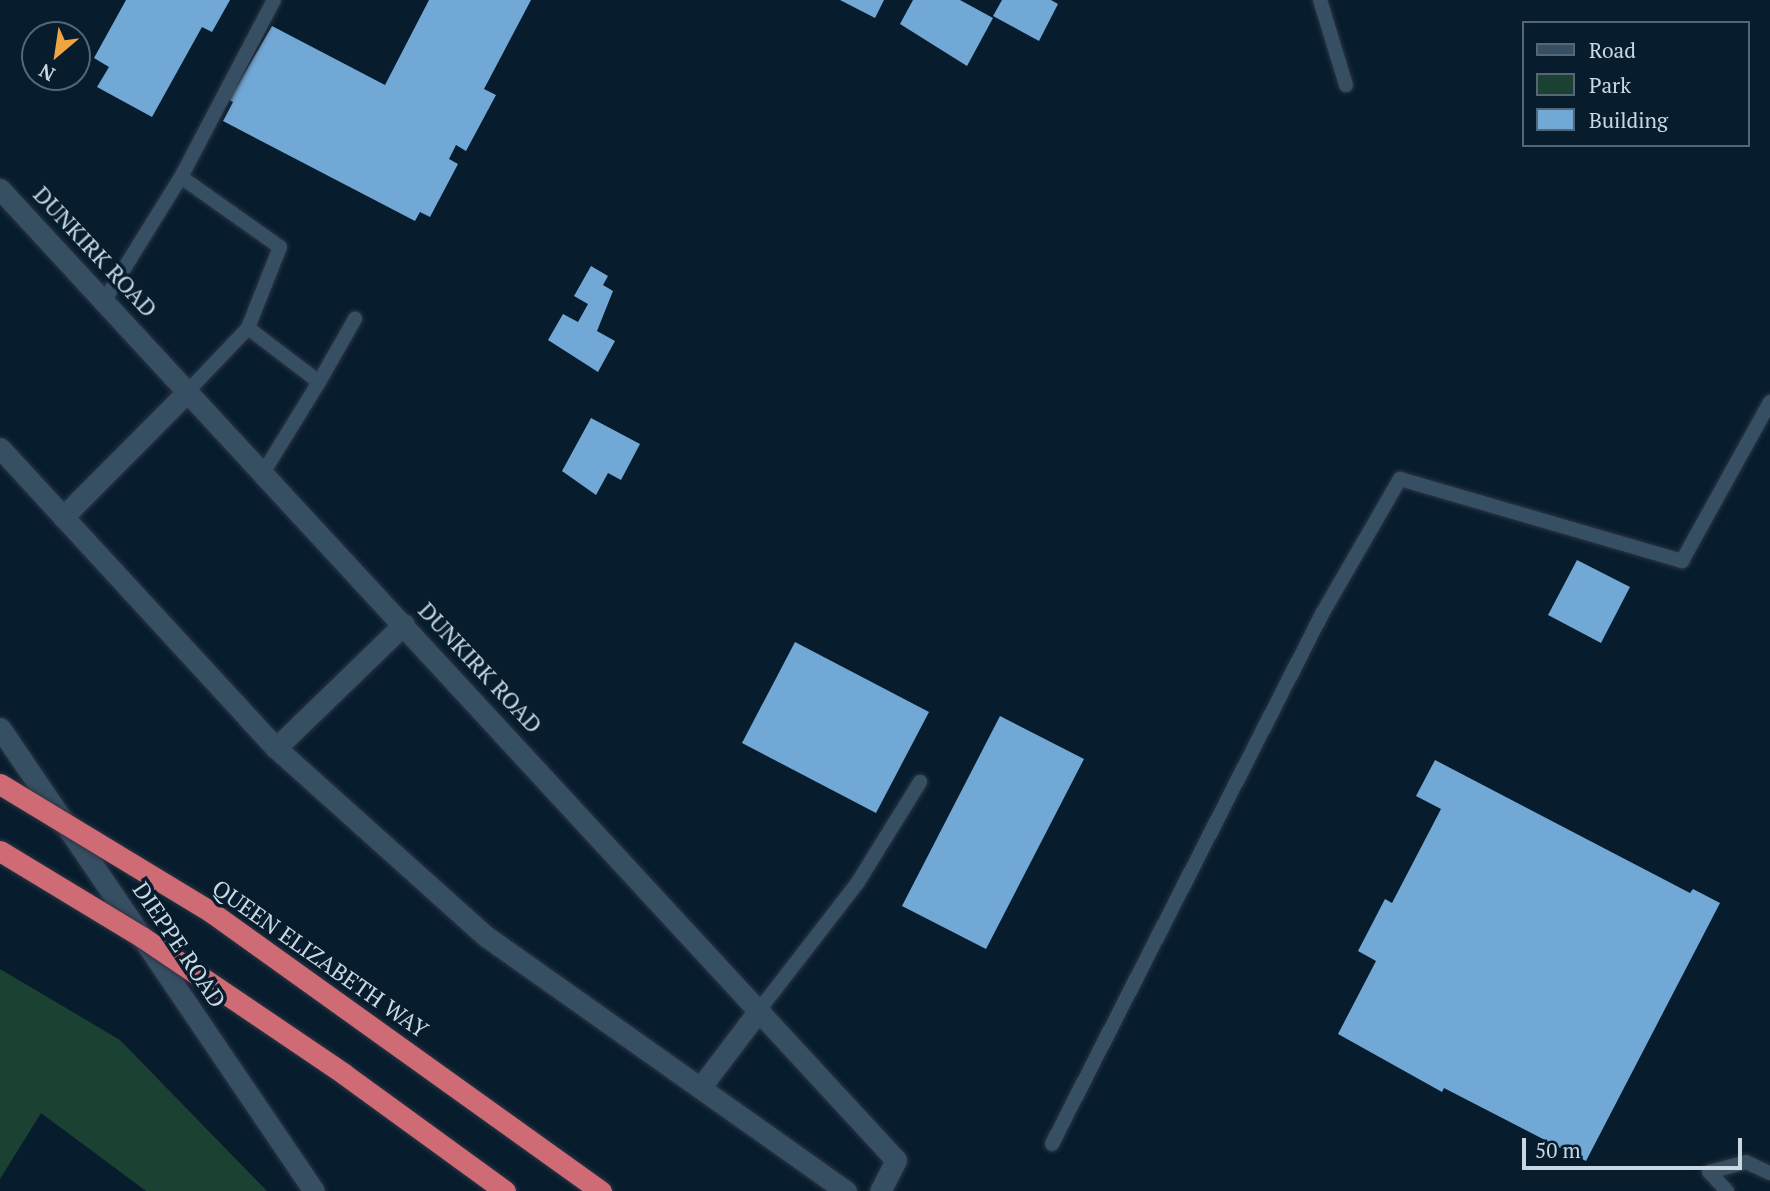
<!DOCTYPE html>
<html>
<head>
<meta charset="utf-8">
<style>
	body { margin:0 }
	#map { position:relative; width:1770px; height:1191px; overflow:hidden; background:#071d2e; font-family:"PT Serif",serif }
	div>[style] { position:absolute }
	.green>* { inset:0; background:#1a4131 }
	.building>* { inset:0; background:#72a8d6 }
	.roads { filter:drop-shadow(0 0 2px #2c3443) drop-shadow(0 0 2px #2c3443) }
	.service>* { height:14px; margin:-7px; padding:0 7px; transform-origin:7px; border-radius:7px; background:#374f63 }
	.minor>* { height:21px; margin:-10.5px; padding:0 10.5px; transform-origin:10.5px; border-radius:10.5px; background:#374f63 }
	.tertiary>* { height:21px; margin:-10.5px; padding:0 10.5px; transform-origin:10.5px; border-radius:10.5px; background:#374f63 }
	.bridges { filter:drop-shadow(0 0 2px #2c3443) drop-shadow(0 0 2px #2c3443) }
	.motorway-bridge>* { height:21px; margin:-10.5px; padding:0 10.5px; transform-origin:10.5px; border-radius:10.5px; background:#cf6b74 }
	span { translate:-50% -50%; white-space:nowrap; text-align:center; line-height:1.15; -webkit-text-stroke:7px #071d2e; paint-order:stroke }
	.street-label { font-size:23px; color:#c9d7e3 }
	.legend { position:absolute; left:1522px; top:21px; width:228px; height:126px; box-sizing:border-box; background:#071d2e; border:2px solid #556776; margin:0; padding:9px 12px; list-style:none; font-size:21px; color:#c9d7e3 }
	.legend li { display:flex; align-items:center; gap:14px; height:35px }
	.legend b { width:35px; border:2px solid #556776 }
	.north { position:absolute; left:21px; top:21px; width:70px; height:70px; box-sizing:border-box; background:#071d2e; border:2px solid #556776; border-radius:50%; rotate:209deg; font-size:19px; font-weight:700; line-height:28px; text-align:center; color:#c9d7e3 }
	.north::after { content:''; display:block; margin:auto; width:24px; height:32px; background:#f3a442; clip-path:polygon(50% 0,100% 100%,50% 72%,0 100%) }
	.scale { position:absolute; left:1522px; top:1138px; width:220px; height:32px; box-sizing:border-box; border:4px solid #c9d7e3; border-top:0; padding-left:9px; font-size:21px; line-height:24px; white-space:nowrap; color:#c9d7e3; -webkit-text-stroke:5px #071d2e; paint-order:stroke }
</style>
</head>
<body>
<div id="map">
	<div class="green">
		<i style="clip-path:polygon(0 969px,120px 1040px,267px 1191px,146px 1191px,41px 1113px,0 1179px)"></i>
	</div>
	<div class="building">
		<i style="clip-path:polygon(126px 0,230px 0,212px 32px,202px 27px,152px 117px,97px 87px,109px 67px,94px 58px)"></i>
		<i style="clip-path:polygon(429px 0,531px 0,484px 89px,496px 95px,466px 151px,456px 145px,449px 159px,458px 164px,430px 217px,420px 212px,415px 221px,223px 121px,233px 102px,229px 100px,272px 26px,385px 85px)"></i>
		<i style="clip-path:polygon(840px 0,884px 0,875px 18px)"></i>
		<i style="clip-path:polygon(913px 0,960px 0,993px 18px,967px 66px,900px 24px)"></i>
		<i style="clip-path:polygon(1002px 0,1051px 0,1058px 4px,1039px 41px,993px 16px)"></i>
		<i style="clip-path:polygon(591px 266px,608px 276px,603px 285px,613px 291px,597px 331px,615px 341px,598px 372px,548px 340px,563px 314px,578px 322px,588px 304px,574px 296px)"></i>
		<i style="clip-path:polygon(591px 418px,640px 444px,621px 480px,608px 473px,596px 495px,562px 471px)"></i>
		<i style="clip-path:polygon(1577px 560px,1630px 587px,1601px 643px,1548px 615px)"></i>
		<i style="clip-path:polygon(795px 642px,929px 712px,876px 813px,742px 743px)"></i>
		<i style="clip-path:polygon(1000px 716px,1084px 759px,986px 949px,902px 906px)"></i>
		<i style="clip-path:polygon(1435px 760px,1690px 893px,1693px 889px,1720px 903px,1586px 1161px,1444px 1088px,1442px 1092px,1338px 1034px,1376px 961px,1358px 951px,1385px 899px,1392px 903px,1441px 809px,1416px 796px)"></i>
	</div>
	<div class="roads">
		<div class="service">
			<i style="left:1320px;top:0;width:89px;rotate:73deg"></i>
			<i style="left:181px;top:177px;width:200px;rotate:-62.3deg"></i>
			<i style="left:104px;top:301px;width:146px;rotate:-58.2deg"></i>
			<i style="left:181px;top:177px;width:121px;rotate:35.3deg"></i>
			<i style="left:280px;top:247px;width:87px;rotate:111.6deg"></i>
			<i style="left:248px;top:328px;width:89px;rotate:37.3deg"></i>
			<i style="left:319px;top:382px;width:107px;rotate:121.6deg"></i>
			<i style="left:319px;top:382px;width:73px;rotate:-60.3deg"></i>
			<i style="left:188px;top:391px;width:87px;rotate:-46.4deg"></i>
			<i style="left:760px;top:1009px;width:160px;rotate:-52.3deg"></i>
			<i style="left:858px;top:882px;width:118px;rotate:-58.2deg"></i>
			<i style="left:1052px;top:1144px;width:595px;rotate:-63deg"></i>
			<i style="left:1322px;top:614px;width:156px;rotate:-60deg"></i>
			<i style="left:1400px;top:479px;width:294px;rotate:16.2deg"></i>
			<i style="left:1682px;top:561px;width:182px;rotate:-61deg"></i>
			<i style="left:1727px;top:1191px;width:26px;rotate:-133deg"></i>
			<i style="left:1709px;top:1172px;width:38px;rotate:-15deg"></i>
			<i style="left:1746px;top:1162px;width:26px;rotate:25deg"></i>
		</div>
		<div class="minor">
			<i style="left:0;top:189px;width:1321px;rotate:47.3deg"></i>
			<i style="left:896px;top:1160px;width:35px;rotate:117deg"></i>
			<i style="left:63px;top:517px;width:177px;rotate:-45.2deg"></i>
			<i style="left:276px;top:748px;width:178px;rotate:-44.1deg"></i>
			<i style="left:700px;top:1088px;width:99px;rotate:-52.8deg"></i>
		</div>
		<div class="tertiary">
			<i style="left:0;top:448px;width:408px;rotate:47.4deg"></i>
			<i style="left:276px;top:748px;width:283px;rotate:41.9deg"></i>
			<i style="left:487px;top:937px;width:440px;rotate:35.3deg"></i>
			<i style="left:0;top:728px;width:559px;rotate:55.86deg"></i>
		</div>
	</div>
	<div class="bridges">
		<div class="motorway-bridge">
			<i style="left:0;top:784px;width:247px;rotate:31.2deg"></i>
			<i style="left:211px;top:912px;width:480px;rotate:35.6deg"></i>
			<i style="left:0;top:851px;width:166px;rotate:31.2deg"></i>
			<i style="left:142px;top:937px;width:244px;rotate:34.1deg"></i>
			<i style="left:344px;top:1074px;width:199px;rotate:36deg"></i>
		</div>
	</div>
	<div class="street-label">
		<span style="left:95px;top:252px;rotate:47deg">DUNKIRK ROAD</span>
		<span style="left:480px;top:668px;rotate:47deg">DUNKIRK ROAD</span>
		<span style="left:179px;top:945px;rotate:56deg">DIEPPE ROAD</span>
		<span style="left:320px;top:959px;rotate:35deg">QUEEN ELIZABETH WAY</span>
	</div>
	<ul class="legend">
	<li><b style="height:9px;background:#374f63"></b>Road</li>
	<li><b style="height:19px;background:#1a4131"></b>Park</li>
	<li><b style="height:19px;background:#72a8d6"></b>Building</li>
	</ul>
	<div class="north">N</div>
	<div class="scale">50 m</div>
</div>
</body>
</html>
